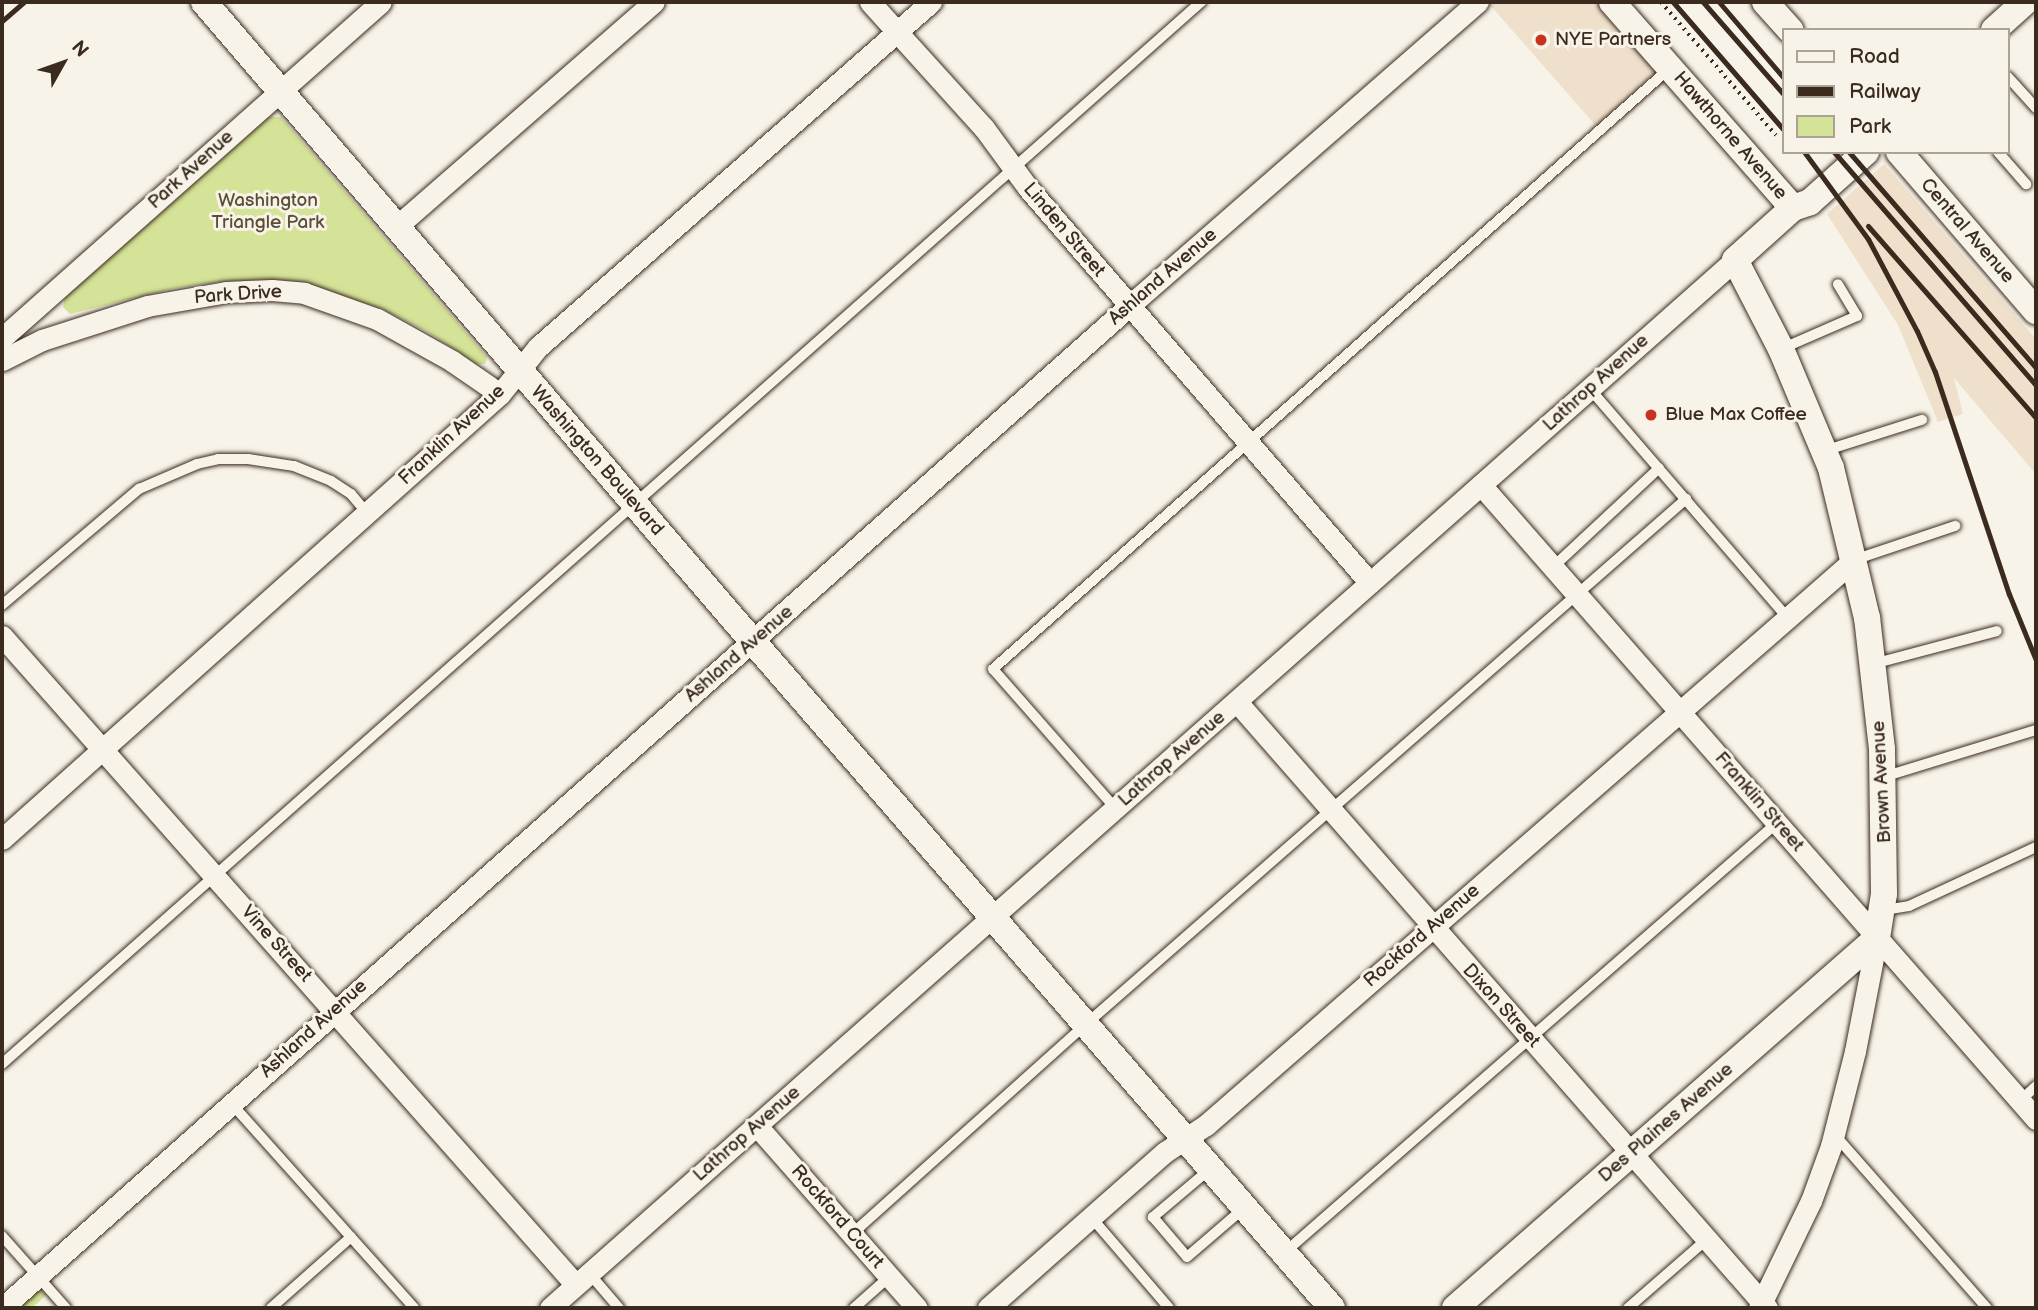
<!DOCTYPE html>
<html>
<head>
<meta charset="utf-8">
<style>
	body { margin:0 }
	#map { position:relative; width:2038px; height:1310px; overflow:hidden; background:#f7f3e8; font-family:"Balsamiq Sans",sans-serif }
	div>[style] { position:absolute }
	.built>* { inset:0; background:#efe0cc }
	.green>* { inset:0; background:#d4e397 }
	.path>* { height:3.5px; margin-top:-1.75px; transform-origin:0; background:repeating-linear-gradient(90deg,#3b2a1e 0 2px,transparent 0 7px) }
	.roads { filter:drop-shadow(0 0 2px #3b2a1e) drop-shadow(0 0 2px #3b2a1e) }
	.service>* { height:10px; margin:-5px; padding:0 5px; transform-origin:5px; border-radius:5px; background:#f7f3e8 }
	.minor>* { height:21px; margin:-10.5px; padding:0 10.5px; transform-origin:10.5px; border-radius:10.5px; background:#f7f3e8 }
	.tertiary>* { height:26px; margin:-13px; padding:0 13px; transform-origin:13px; border-radius:13px; background:#f7f3e8 }
	.rail>* { height:5px; margin:-2.5px; padding:0 2.5px; transform-origin:2.5px; border-radius:2.5px; background:#3b2a1e }
	.dots>* { width:19px; height:19px; translate:-50% -50%; box-sizing:border-box; border:4px solid #f7f3e8; border-radius:50% }
	span { translate:-50% -50%; white-space:nowrap; text-align:center; line-height:1.15; -webkit-text-stroke:6px #f7f3e8; paint-order:stroke }
	.poi-label { font-size:19px; color:#3b2a1e }
	.left { translate:0 -50%; text-align:left }
	.street-label { font-size:19px; color:#3b2a1e }
	.park-label { font-size:19px; color:#5a4f36 }
	.frame { position:absolute; inset:0; border:4px solid #3b2a1e; pointer-events:none }
	.legend { position:absolute; left:1782px; top:28px; width:228px; height:126px; box-sizing:border-box; background:#f7f3e8; border:2px solid #aca397; margin:0; padding:9px 12px; list-style:none; font-size:21px; color:#3b2a1e }
	.legend li { display:flex; align-items:center; gap:14px; height:35px }
	.legend b { width:35px; border:2px solid #aca397 }
	.north { position:absolute; left:28px; top:28px; width:70px; height:70px; -webkit-text-stroke:5px #f7f3e8; paint-order:stroke; rotate:50deg; font-size:19px; font-weight:700; line-height:28px; text-align:center; color:#3b2a1e }
	.north::after { content:''; display:block; margin:auto; width:24px; height:32px; background:#3b2a1e; clip-path:polygon(50% 0,100% 100%,50% 72%,0 100%) }
</style>
</head>
<body>
<div id="map">
	<div class="built">
		<i style="clip-path:polygon(1494px 2px,1599px 2px,1669px 79px,1603px 134px,1490px 5px)"></i>
		<i style="clip-path:polygon(1884px 164px,2036px 339px,2036px 474px,1954px 378px,1963px 414px,1938px 422px,1898px 325px,1827px 214px)"></i>
	</div>
	<div class="green">
		<i style="clip-path:polygon(268px 117px,281px 117px,487px 357px,485px 364px,476px 364px,426px 331px,382px 309px,344px 297px,264px 282px,218px 282px,176px 288px,70px 314px,63px 307px,65px 296px)"></i>
		<i style="clip-path:polygon(36px 1290px,47px 1294px,32px 1308px,16px 1308px)"></i>
	</div>
	<div class="path">
		<i style="left:1661px;top:2px;width:176px;rotate:49.2deg"></i>
	</div>
	<div class="roads">
		<div class="service">
			<i style="left:2008px;top:77px;width:42px;rotate:47.9deg"></i>
			<i style="left:1998px;top:152px;width:43px;rotate:48.8deg"></i>
			<i style="left:1781px;top:349px;width:83px;rotate:-23.5deg"></i>
			<i style="left:1857px;top:316px;width:37px;rotate:-121deg"></i>
			<i style="left:1590px;top:389px;width:301px;rotate:49.2deg"></i>
			<i style="left:1824px;top:451px;width:103px;rotate:-17.6deg"></i>
			<i style="left:1854px;top:560px;width:107px;rotate:-18.6deg"></i>
			<i style="left:1553px;top:567px;width:145px;rotate:-43deg"></i>
			<i style="left:2px;top:605px;width:180px;rotate:-40.3deg"></i>
			<i style="left:139px;top:489px;width:63px;rotate:-23.3deg"></i>
			<i style="left:197px;top:464px;width:22px;rotate:-13deg"></i>
			<i style="left:218px;top:459px;width:30px"></i>
			<i style="left:248px;top:459px;width:47px;rotate:8.7deg"></i>
			<i style="left:294px;top:466px;width:40px;rotate:22deg"></i>
			<i style="left:331px;top:481px;width:24px;rotate:33deg"></i>
			<i style="left:351px;top:494px;width:25px;rotate:50deg"></i>
			<i style="left:1873px;top:664px;width:128px;rotate:-14.9deg"></i>
			<i style="left:1883px;top:777px;width:160px;rotate:-17.1deg"></i>
			<i style="left:1116px;top:809px;width:186px;rotate:-131.3deg"></i>
			<i style="left:993px;top:669px;width:905px;rotate:-41.6deg"></i>
			<i style="left:1884px;top:910px;width:25px;rotate:-9deg"></i>
			<i style="left:1909px;top:906px;width:140px;rotate:-24.9deg"></i>
			<i style="left:2px;top:1064px;width:1602px;rotate:-41.53deg"></i>
			<i style="left:2020px;top:1101px;width:22px;rotate:-43deg"></i>
			<i style="left:231px;top:1103px;width:275px;rotate:48.2deg"></i>
			<i style="left:1834px;top:1134px;width:232px;rotate:48.7deg"></i>
			<i style="left:1210px;top:1169px;width:75px;rotate:139.9deg"></i>
			<i style="left:1153px;top:1217px;width:52px;rotate:49.6deg"></i>
			<i style="left:1187px;top:1257px;width:75px;rotate:-40.7deg"></i>
			<i style="left:1091px;top:1217px;width:120px;rotate:49.4deg"></i>
			<i style="left:852px;top:1234px;width:313px;rotate:-41.9deg"></i>
			<i style="left:1085px;top:1025px;width:799px;rotate:-41.19deg"></i>
			<i style="left:2px;top:1236px;width:96px;rotate:48.4deg"></i>
			<i style="left:1284px;top:1253px;width:654px;rotate:-41.1deg"></i>
			<i style="left:589px;top:1273px;width:46px;rotate:49.4deg"></i>
			<i style="left:271px;top:1308px;width:107px;rotate:-41.6deg"></i>
			<i style="left:854px;top:1308px;width:47px;rotate:-41.5deg"></i>
			<i style="left:1628px;top:1308px;width:105px;rotate:-41.1deg"></i>
		</div>
		<div class="minor">
			<i style="left:870px;top:2px;width:170px;rotate:47.9deg"></i>
			<i style="left:984px;top:128px;width:74px;rotate:53.7deg"></i>
			<i style="left:1028px;top:188px;width:522px;rotate:49.11deg"></i>
			<i style="left:396px;top:227px;width:342px;rotate:-41.1deg"></i>
			<i style="left:2px;top:338px;width:506px;rotate:-41.56deg"></i>
			<i style="left:2px;top:360px;width:45px;rotate:-26.6deg"></i>
			<i style="left:42px;top:340px;width:110px;rotate:-17.9deg"></i>
			<i style="left:147px;top:306px;width:80px;rotate:-10deg"></i>
			<i style="left:226px;top:292px;width:46px;rotate:-2.5deg"></i>
			<i style="left:272px;top:290px;width:32px;rotate:5deg"></i>
			<i style="left:304px;top:293px;width:77px;rotate:19.6deg"></i>
			<i style="left:377px;top:319px;width:86px;rotate:29.2deg"></i>
			<i style="left:452px;top:361px;width:58px;rotate:34.5deg"></i>
			<i style="left:1481px;top:485px;width:843px;rotate:48.8deg"></i>
			<i style="left:2px;top:636px;width:866px;rotate:48.51deg"></i>
			<i style="left:1237px;top:702px;width:805px;rotate:48.83deg"></i>
			<i style="left:2px;top:839px;width:668px;rotate:-41.78deg"></i>
			<i style="left:500px;top:394px;width:60px;rotate:-51deg"></i>
			<i style="left:538px;top:347px;width:523px;rotate:-41.28deg"></i>
			<i style="left:757px;top:1126px;width:242px;rotate:48.7deg"></i>
			<i style="left:2px;top:1308px;width:1508px;rotate:-41.64deg"></i>
			<i style="left:1129px;top:306px;width:463px;rotate:-41.1deg"></i>
			<i style="left:550px;top:1308px;width:1582px;rotate:-41.49deg"></i>
			<i style="left:988px;top:1308px;width:236px;rotate:-41.4deg"></i>
			<i style="left:1165px;top:1152px;width:49px;rotate:-33.4deg"></i>
			<i style="left:1206px;top:1125px;width:860px;rotate:-41.09deg"></i>
			<i style="left:1759px;top:1308px;width:119px;rotate:-64.1deg"></i>
			<i style="left:1811px;top:1201px;width:59px;rotate:-70deg"></i>
			<i style="left:1831px;top:1146px;width:98px;rotate:-75.8deg"></i>
			<i style="left:1855px;top:1051px;width:115px;rotate:-79deg"></i>
		</div>
		<div class="tertiary">
			<i style="left:204px;top:2px;width:817px;rotate:49.37deg"></i>
			<i style="left:736px;top:622px;width:909px;rotate:49.02deg"></i>
			<i style="left:1612px;top:2px;width:274px;rotate:48.7deg"></i>
			<i style="left:1765px;top:2px;width:38px;rotate:48deg"></i>
			<i style="left:1994px;top:30px;width:42px;rotate:-42.1deg"></i>
			<i style="left:1899px;top:152px;width:210px;rotate:49.3deg"></i>
			<i style="left:1455px;top:1308px;width:561px;rotate:-41.24deg"></i>
			<i style="left:1877px;top:938px;width:45px;rotate:-81deg"></i>
			<i style="left:1884px;top:894px;width:145px;rotate:-90.8deg"></i>
			<i style="left:1882px;top:749px;width:132px;rotate:-96.5deg"></i>
			<i style="left:1867px;top:618px;width:154px;rotate:-103.5deg"></i>
			<i style="left:1831px;top:468px;width:129px;rotate:-112.8deg"></i>
			<i style="left:1781px;top:349px;width:100px;rotate:-117.3deg"></i>
			<i style="left:1735px;top:260px;width:78px;rotate:-41.9deg"></i>
			<i style="left:1793px;top:208px;width:18px;rotate:-19deg"></i>
			<i style="left:1810px;top:202px;width:75px;rotate:-41.8deg"></i>
		</div>
	</div>
	<div class="rail">
		<i style="left:1673px;top:2px;width:169px;rotate:49.1deg"></i>
		<i style="left:1703px;top:2px;width:123px;rotate:48.9deg"></i>
		<i style="left:1719px;top:2px;width:100px;rotate:49.5deg"></i>
		<i style="left:2px;top:21px;width:29px;rotate:-41deg"></i>
		<i style="left:1834px;top:152px;width:308px;rotate:49.1deg"></i>
		<i style="left:1849px;top:152px;width:286px;rotate:49.1deg"></i>
		<i style="left:1805px;top:153px;width:107px;rotate:53.8deg"></i>
		<i style="left:1868px;top:239px;width:104px;rotate:62deg"></i>
		<i style="left:1917px;top:331px;width:45px;rotate:66.3deg"></i>
		<i style="left:1935px;top:372px;width:234px;rotate:71.6deg"></i>
		<i style="left:2009px;top:594px;width:71px;rotate:67.8deg"></i>
		<i style="left:1868px;top:226px;width:255px;rotate:48.8deg"></i>
	</div>
	<div class="dots">
		<i style="left:1541px;top:40px;background:#c8321e"></i>
		<i style="left:1651px;top:415px;background:#c8321e"></i>
	</div>
	<div class="poi-label">
		<span class="left" style="left:1555px;top:40px">NYE Partners</span>
		<span class="left" style="left:1665px;top:415px">Blue Max Coffee</span>
	</div>
	<div class="street-label">
		<span style="left:1730px;top:136px;rotate:49deg">Hawthorne Avenue</span>
		<span style="left:191px;top:170px;rotate:-42deg">Park Avenue</span>
		<span style="left:1064px;top:230px;rotate:50deg">Linden Street</span>
		<span style="left:1967px;top:231px;rotate:49deg">Central Avenue</span>
		<span style="left:1163px;top:277px;rotate:-41deg">Ashland Avenue</span>
		<span style="left:238px;top:295px;rotate:-4deg">Park Drive</span>
		<span style="left:1596px;top:383px;rotate:-42deg">Lathrop Avenue</span>
		<span style="left:452px;top:435px;rotate:-43deg">Franklin Avenue</span>
		<span style="left:597px;top:461px;rotate:49deg">Washington Boulevard</span>
		<span style="left:739px;top:654px;rotate:-41deg">Ashland Avenue</span>
		<span style="left:1172px;top:759px;rotate:-41deg">Lathrop Avenue</span>
		<span style="left:1882px;top:782px;rotate:-93deg">Brown Avenue</span>
		<span style="left:1759px;top:802px;rotate:49deg">Franklin Street</span>
		<span style="left:1422px;top:936px;rotate:-41deg">Rockford Avenue</span>
		<span style="left:276px;top:944px;rotate:48deg">Vine Street</span>
		<span style="left:1501px;top:1006px;rotate:48deg">Dixon Street</span>
		<span style="left:314px;top:1029px;rotate:-42deg">Ashland Avenue</span>
		<span style="left:1666px;top:1123px;rotate:-41deg">Des Plaines Avenue</span>
		<span style="left:747px;top:1134px;rotate:-41deg">Lathrop Avenue</span>
		<span style="left:837px;top:1217px;rotate:49deg">Rockford Court</span>
	</div>
	<div class="park-label">
		<span style="left:268px;top:212px">Washington<br>Triangle Park</span>
	</div>
	<div class="frame"></div>
	<ul class="legend">
	<li><b style="height:9px;background:#f7f3e8"></b>Road</li>
	<li><b style="height:9px;background:#3b2a1e"></b>Railway</li>
	<li><b style="height:19px;background:#d4e397"></b>Park</li>
	</ul>
	<div class="north">N</div>
</div>
</body>
</html>
